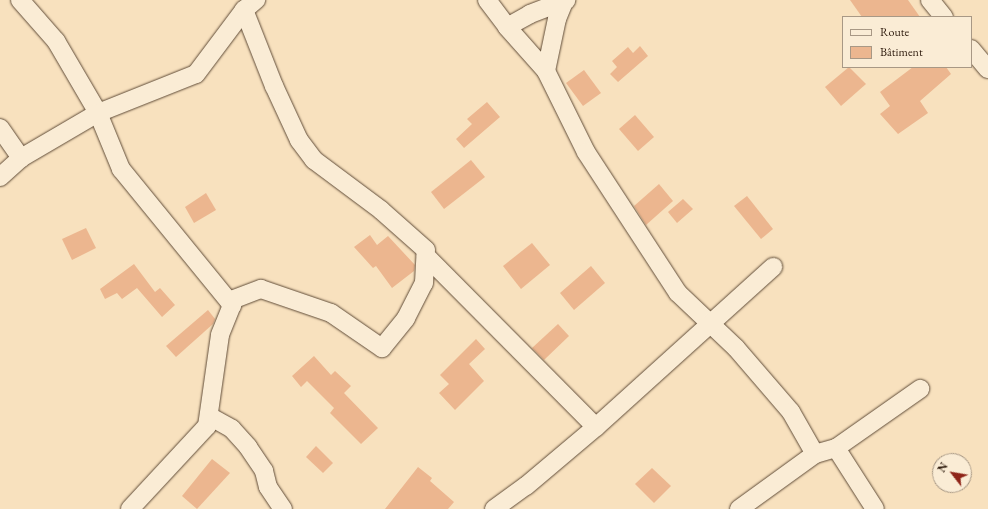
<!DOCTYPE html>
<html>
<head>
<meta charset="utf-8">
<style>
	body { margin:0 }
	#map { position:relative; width:988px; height:509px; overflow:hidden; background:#f8e1be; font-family:"EB Garamond",serif }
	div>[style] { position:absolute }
	.building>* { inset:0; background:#ecb68f }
	.roads { filter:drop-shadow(0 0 1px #604c38) drop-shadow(0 0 1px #604c38) }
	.street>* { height:18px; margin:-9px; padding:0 9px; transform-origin:9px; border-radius:9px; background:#faecd5 }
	span { translate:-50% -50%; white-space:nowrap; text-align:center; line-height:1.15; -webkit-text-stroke:4px #faecd5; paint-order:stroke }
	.legend { position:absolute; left:842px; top:16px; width:130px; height:52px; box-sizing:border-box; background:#faecd5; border:1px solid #a89885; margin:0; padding:5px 7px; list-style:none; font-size:12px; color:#2d1a0c }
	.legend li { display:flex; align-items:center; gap:8px; height:20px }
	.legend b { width:20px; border:1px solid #a89885 }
	.north { position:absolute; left:932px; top:453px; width:40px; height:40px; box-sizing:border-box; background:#faecd5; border:1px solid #a89885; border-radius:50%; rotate:301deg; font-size:11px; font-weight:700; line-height:16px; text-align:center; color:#2d1a0c }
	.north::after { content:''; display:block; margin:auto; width:14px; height:18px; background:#8f2418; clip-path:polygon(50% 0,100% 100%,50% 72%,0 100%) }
</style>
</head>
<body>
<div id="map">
	<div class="building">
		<i style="clip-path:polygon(850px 0,908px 0,920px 17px,862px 17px)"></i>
		<i style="clip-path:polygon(640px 46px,648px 56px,618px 82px,610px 74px,617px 67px,612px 61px,628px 47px,633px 53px)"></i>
		<i style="clip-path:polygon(849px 67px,866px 84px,841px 106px,825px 87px)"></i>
		<i style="clip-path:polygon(913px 67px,946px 67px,951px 74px,920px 101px,928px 113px,898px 134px,880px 114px,890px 106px,880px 92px)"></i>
		<i style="clip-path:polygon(584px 70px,601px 93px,583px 106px,566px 83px)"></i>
		<i style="clip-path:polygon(487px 102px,500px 117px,464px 148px,456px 139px,472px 124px,467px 119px)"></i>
		<i style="clip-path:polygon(635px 115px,654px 137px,638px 151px,619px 129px)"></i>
		<i style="clip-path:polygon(471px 160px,485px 177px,444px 209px,431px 192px)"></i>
		<i style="clip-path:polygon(659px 184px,673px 201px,646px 225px,634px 206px)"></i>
		<i style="clip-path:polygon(206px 193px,216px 210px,194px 223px,185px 207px)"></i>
		<i style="clip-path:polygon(747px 196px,773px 229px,761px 239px,734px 206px)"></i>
		<i style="clip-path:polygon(683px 199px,693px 209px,677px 223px,668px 212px)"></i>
		<i style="clip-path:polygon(86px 228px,96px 248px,72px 260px,62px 239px)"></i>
		<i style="clip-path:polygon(370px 235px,377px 245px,388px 236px,415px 265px,414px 271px,392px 288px,376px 266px,373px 268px,354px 247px)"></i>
		<i style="clip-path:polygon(532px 243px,550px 265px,521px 289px,503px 266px)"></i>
		<i style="clip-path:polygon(134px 264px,155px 292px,160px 288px,175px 305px,162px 317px,137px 288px,122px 299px,117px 293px,105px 299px,100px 289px)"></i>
		<i style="clip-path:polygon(591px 266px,605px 283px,574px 310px,560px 293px)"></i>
		<i style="clip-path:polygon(208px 310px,215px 319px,213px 324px,176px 357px,166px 346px)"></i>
		<i style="clip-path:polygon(558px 324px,569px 336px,544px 360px,532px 348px)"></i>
		<i style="clip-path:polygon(476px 339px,485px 349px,469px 364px,484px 381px,455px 410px,439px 393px,449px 384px,440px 375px)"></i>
		<i style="clip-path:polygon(314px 356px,331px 375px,335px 371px,351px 386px,344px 393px,378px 428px,361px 444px,330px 413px,334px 408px,307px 381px,301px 387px,292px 376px)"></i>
		<i style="clip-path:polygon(316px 446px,333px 463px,323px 473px,306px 457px)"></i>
		<i style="clip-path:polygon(212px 459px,230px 473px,197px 509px,182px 496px)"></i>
		<i style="clip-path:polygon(418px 467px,432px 478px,430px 481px,454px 502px,448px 509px,385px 509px)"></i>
		<i style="clip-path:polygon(652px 468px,671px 486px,654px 503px,635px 484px)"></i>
	</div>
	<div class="roads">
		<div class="street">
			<i style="left:20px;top:0;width:55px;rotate:48.7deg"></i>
			<i style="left:56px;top:41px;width:83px;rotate:59.7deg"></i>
			<i style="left:98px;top:113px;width:61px;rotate:67.7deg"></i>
			<i style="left:121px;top:169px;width:176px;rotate:50.8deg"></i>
			<i style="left:232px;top:305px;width:32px;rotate:112deg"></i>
			<i style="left:220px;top:335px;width:92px;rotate:98.1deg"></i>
			<i style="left:207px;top:426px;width:113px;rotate:132.9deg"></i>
			<i style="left:487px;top:0;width:34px;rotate:53deg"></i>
			<i style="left:507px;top:27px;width:59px;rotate:48.4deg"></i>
			<i style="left:546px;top:71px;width:90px;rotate:63.7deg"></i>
			<i style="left:586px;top:152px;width:168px;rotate:56.9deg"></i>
			<i style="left:678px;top:293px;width:80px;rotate:43.5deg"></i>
			<i style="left:736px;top:348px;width:84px;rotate:49.3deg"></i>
			<i style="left:791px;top:412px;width:48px;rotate:60.3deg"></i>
			<i style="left:930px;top:0;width:22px;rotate:51deg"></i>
			<i style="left:507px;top:27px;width:26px;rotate:-29deg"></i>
			<i style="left:530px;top:14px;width:39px;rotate:-21deg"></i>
			<i style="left:971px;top:49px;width:26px;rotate:50deg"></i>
			<i style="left:546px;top:71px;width:53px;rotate:-78.1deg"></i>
			<i style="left:557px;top:19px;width:18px;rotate:-68deg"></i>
			<i style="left:0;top:128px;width:37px;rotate:55deg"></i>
			<i style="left:0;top:177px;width:28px;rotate:-42deg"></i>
			<i style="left:21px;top:158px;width:89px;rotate:-30.3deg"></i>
			<i style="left:98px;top:113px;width:105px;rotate:-21.7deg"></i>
			<i style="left:196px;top:74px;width:80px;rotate:-53.1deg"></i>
			<i style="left:244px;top:10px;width:16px;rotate:-40deg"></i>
			<i style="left:426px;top:256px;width:241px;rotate:45.2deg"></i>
			<i style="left:229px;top:301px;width:34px;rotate:-21deg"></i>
			<i style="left:261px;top:289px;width:74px;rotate:18.9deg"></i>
			<i style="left:331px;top:313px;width:62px;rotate:34.5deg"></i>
			<i style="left:382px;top:348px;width:38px;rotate:-51deg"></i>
			<i style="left:406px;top:318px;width:39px;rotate:-63deg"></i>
			<i style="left:424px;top:283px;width:33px;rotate:-87deg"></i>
			<i style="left:426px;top:250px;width:60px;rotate:-138.4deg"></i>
			<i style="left:381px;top:210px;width:84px;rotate:-143.3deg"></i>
			<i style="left:314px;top:160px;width:25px;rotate:-127deg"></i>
			<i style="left:299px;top:140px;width:60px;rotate:-114.8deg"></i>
			<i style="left:274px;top:86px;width:82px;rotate:-111.5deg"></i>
			<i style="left:209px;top:416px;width:26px;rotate:29deg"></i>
			<i style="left:232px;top:429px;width:24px;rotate:48deg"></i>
			<i style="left:248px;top:447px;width:29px;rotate:56deg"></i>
			<i style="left:264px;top:471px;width:16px;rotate:76deg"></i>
			<i style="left:268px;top:487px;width:27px;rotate:56deg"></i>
			<i style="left:836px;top:448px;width:72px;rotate:57.4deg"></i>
			<i style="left:494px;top:509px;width:39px;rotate:-36deg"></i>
			<i style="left:526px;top:486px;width:92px;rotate:-40.1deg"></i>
			<i style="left:596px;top:427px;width:239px;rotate:-42.1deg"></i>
			<i style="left:739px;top:509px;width:94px;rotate:-35.9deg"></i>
			<i style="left:815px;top:454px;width:22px;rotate:-16deg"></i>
			<i style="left:836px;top:448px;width:103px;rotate:-35.1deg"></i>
		</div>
	</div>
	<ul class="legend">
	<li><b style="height:5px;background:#faecd5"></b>Route</li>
	<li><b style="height:11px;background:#ecb68f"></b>Bâtiment</li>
	</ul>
	<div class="north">N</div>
</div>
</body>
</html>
